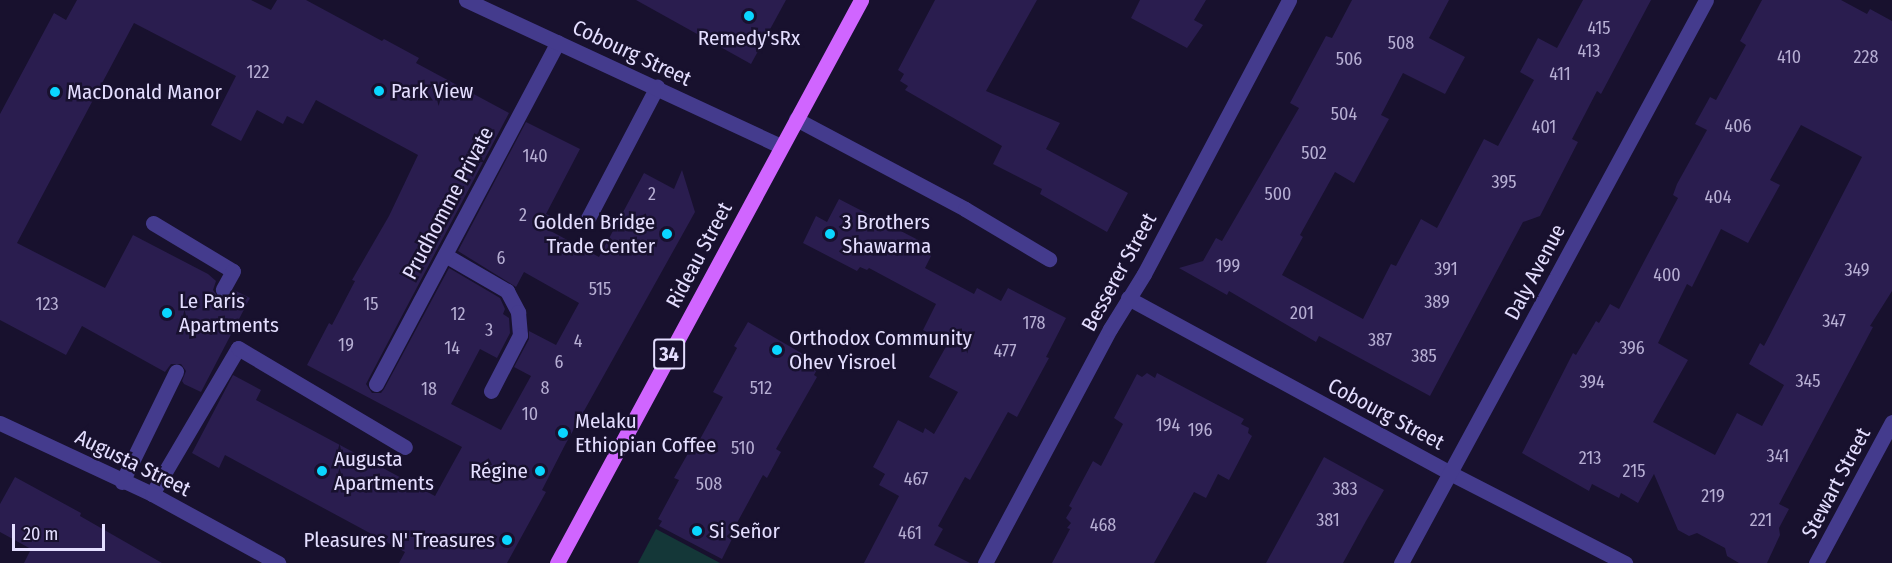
<!DOCTYPE html>
<html>
<head>
<meta charset="utf-8">
<style>
	body { margin:0 }
	#map { position:relative; width:1892px; height:563px; overflow:hidden; background:#18112e; font-family:"Fira Sans Condensed",sans-serif }
	div>[style] { position:absolute }
	.green>* { inset:0; background:#143738 }
	.building>* { inset:0; background:#2a1d4f }
	.service>* { height:15px; margin:-7.5px; padding:0 7.5px; transform-origin:7.5px; border-radius:7.5px; background:#443b8d }
	.minor>* { height:15px; margin:-7.5px; padding:0 7.5px; transform-origin:7.5px; border-radius:7.5px; background:#443b8d }
	.tertiary>* { height:15px; margin:-7.5px; padding:0 7.5px; transform-origin:7.5px; border-radius:7.5px; background:#443b8d }
	.primary>* { height:15px; margin:-7.5px; padding:0 7.5px; transform-origin:7.5px; border-radius:7.5px; background:#d065ff }
	.dots>* { width:16px; height:16px; translate:-50% -50%; box-sizing:border-box; border:3px solid #18112e; border-radius:50% }
	span { translate:-50% -50%; white-space:nowrap; text-align:center; line-height:1.15; -webkit-text-stroke:5px #18112e; paint-order:stroke }
	.number-label { font-size:18px; color:#b6aed3 }
	.number-label span { -webkit-text-stroke-width:0 }
	.shield-label span { padding:2px 4px; background:#18112e; border:2px solid; border-radius:4px; -webkit-text-stroke-width:0 }
	.shield-label { font-size:20px; color:#e4deff; font-weight:700 }
	.poi-label { font-size:21px; color:#e4deff }
	.left { translate:0 -50%; text-align:left }
	.right { translate:-100% -50%; text-align:right }
	.street-label { font-size:21px; color:#e4deff }
	.scale { position:absolute; left:12px; top:524px; width:93px; height:27px; box-sizing:border-box; border:3px solid #e4deff; border-top:0; padding-left:8px; font-size:18px; line-height:21px; white-space:nowrap; color:#e4deff; -webkit-text-stroke:4px #18112e; paint-order:stroke }
</style>
</head>
<body>
<div id="map">
	<div class="green">
		<i style="clip-path:polygon(656px 529px,720px 563px,638px 563px)"></i>
	</div>
	<div class="building">
		<i style="clip-path:polygon(77px 0,251px 0,271px 10px,277px 0,306px 0,382px 41px,384px 39px,419px 58px,416px 63px,509px 113px,366px 384px,372px 393px,381px 393px,384px 389px,449px 268px,500px 298px,505px 309px,503px 314px,509px 318px,510px 333px,497px 358px,480px 349px,451px 404px,501px 430px,531px 376px,514px 367px,529px 339px,529px 331px,556px 345px,579px 303px,524px 272px,516px 287px,458px 251px,526px 122px,580px 149px,546px 214px,551px 216px,545px 228px,599px 257px,644px 173px,674px 189px,682px 170px,695px 212px,565px 445px,542px 490px,546px 492px,507px 563px,399px 563px,405px 552px,225px 455px,219px 468px,192px 453px,233px 375px,261px 390px,256px 400px,435px 496px,462px 447px,307px 365px,329px 323px,332px 325px,355px 281px,352px 280px,389px 216px,418px 155px,316px 100px,303px 124px,287px 116px,283px 124px,257px 110px,241px 141px,211px 125px,236px 76px,134px 23px,17px 243px,105px 288px,133px 235px,208px 274px,216px 281px,213px 290px,219px 298px,227px 298px,234px 290px,250px 298px,201px 392px,184px 384px,182px 381px,186px 371px,181px 364px,171px 364px,165px 372px,82px 326px,66px 355px,0 320px,0 114px,54px 13px,66px 20px)"></i>
		<i style="clip-path:polygon(636px 0,786px 0,751px 64px)"></i>
		<i style="clip-path:polygon(935px 0,1037px 0,986px 91px,1060px 123px,1046px 149px,1128px 193px,1107px 232px,1040px 194px,1042px 189px,993px 164px,1002px 146px,905px 90px,908px 86px,900px 81px,904px 74px,898px 70px)"></i>
		<i style="clip-path:polygon(1140px 0,1206px 0,1194px 20px,1203px 25px,1187px 48px,1131px 18px)"></i>
		<i style="clip-path:polygon(1352px 0,1449px 0,1429px 38px,1465px 57px,1445px 94px,1403px 73px,1381px 115px,1389px 119px,1354px 183px,1335px 172px,1300px 235px,1303px 237px,1282px 275px,1363px 319px,1391px 264px,1396px 266px,1421px 219px,1437px 228px,1484px 139px,1498px 146px,1534px 80px,1520px 72px,1538px 38px,1557px 48px,1583px 0,1651px 0,1601px 94px,1597px 91px,1572px 139px,1578px 142px,1540px 216px,1523px 222px,1430px 396px,1319px 336px,1316px 342px,1229px 291px,1227px 295px,1179px 268px,1203px 261px,1216px 238px,1222px 241px,1299px 108px,1290px 103px,1326px 36px,1332px 38px)"></i>
		<i style="clip-path:polygon(evenodd,1762px 0,1841px 0,1867px 14px,1870px 9px,1892px 21px,1892px 291px,1870px 326px,1873px 327px,1779px 504px,1789px 509px,1779px 528px,1780px 535px,1767px 563px,1739px 563px,1727px 556px,1725px 548px,1697px 533px,1689px 536px,1678px 530px,1654px 474px,1638px 503px,1621px 493px,1619px 498px,1592px 484px,1589px 491px,1522px 453px,1573px 353px,1576px 355px,1596px 321px,1599px 323px,1610px 304px,1619px 309px,1657px 237px,1678px 198px,1673px 195px,1677px 184px,1707px 130px,1695px 124px,1710px 97px,1716px 100px,1746px 45px,1740px 41px,1762px 0,1801px 125px,1862px 157px,1764px 346px,1760px 343px,1749px 364px,1784px 385px,1762px 426px,1737px 413px,1715px 455px,1653px 422px,1688px 360px,1658px 343px,1687px 284px,1692px 287px,1721px 229px,1748px 243px,1780px 185px,1770px 180px,1801px 125px)"></i>
		<i style="clip-path:polygon(839px 199px,924px 243px,921px 248px,932px 254px,925px 268px,974px 294px,977px 288px,1001px 301px,1008px 288px,1066px 318px,1046px 357px,1049px 358px,1017px 417px,1008px 412px,970px 480px,965px 477px,938px 526px,943px 529px,934px 545px,970px 563px,864px 563px,899px 496px,879px 485px,885px 474px,873px 467px,898px 420px,923px 433px,925px 428px,934px 434px,958px 392px,929px 377px,948px 343px,923px 330px,936px 304px,869px 268px,867px 270px,860px 267px,857px 271px,803px 243px,816px 216px,827px 222px)"></i>
		<i style="clip-path:polygon(748px 322px,820px 364px,814px 375px,817px 377px,776px 449px,781px 452px,767px 478px,763px 475px,731px 534px,734px 535px,722px 559px,659px 526px,662px 521px,658px 519px,679px 480px,674px 478px,690px 450px,693px 452px,723px 397px,713px 392px,737px 348px,734px 346px)"></i>
		<i style="clip-path:polygon(1147px 373px,1155px 378px,1157px 373px,1244px 419px,1241px 424px,1249px 428px,1248px 433px,1252px 436px,1229px 480px,1218px 474px,1206px 498px,1194px 492px,1154px 563px,1052px 563px,1070px 529px,1067px 528px,1071px 523px,1066px 518px,1072px 508px,1069px 506px,1093px 461px,1101px 466px,1123px 424px,1114px 418px,1137px 374px,1142px 377px)"></i>
		<i style="clip-path:polygon(1324px 457px,1384px 490px,1366px 521px,1343px 563px,1266px 563px)"></i>
		<i style="clip-path:polygon(15px 477px,81px 513px,80px 516px,162px 563px,24px 563px,31px 549px,0 532px,0 504px)"></i>
	</div>
	<div class="service">
		<i style="left:153px;top:223px;width:93px;rotate:31deg"></i>
		<i style="left:233px;top:271px;width:21px;rotate:119deg"></i>
		<i style="left:122px;top:482px;width:123px;rotate:-63.9deg"></i>
		<i style="left:152px;top:494px;width:169px;rotate:-59.5deg"></i>
		<i style="left:238px;top:348px;width:194px;rotate:30.7deg"></i>
	</div>
	<div class="minor">
		<i style="left:796px;top:119px;width:191px;rotate:28deg"></i>
		<i style="left:965px;top:209px;width:98px;rotate:30.8deg"></i>
		<i style="left:586px;top:222px;width:153px;rotate:-62.3deg"></i>
		<i style="left:445px;top:255px;width:72px;rotate:30.1deg"></i>
		<i style="left:507px;top:291px;width:24px;rotate:62deg"></i>
		<i style="left:518px;top:312px;width:23px;rotate:85deg"></i>
		<i style="left:520px;top:335px;width:63px;rotate:117.4deg"></i>
		<i style="left:1128px;top:298px;width:366px;rotate:28.5deg"></i>
		<i style="left:1450px;top:473px;width:197px;rotate:27.2deg"></i>
		<i style="left:376px;top:384px;width:387px;rotate:-62deg"></i>
		<i style="left:0;top:423px;width:168px;rotate:25deg"></i>
		<i style="left:152px;top:494px;width:144px;rotate:28.7deg"></i>
		<i style="left:985px;top:563px;width:265px;rotate:-61.9deg"></i>
		<i style="left:1110px;top:329px;width:65px;rotate:-58.3deg"></i>
		<i style="left:1144px;top:274px;width:310px;rotate:-62.1deg"></i>
		<i style="left:1401px;top:563px;width:640px;rotate:-61.55deg"></i>
		<i style="left:1816px;top:563px;width:160px;rotate:-61.7deg"></i>
	</div>
	<div class="tertiary">
		<i style="left:466px;top:0;width:347px;rotate:24.9deg"></i>
	</div>
	<div class="primary">
		<i style="left:557px;top:563px;width:640px;rotate:-61.63deg"></i>
	</div>
	<div class="dots">
		<i style="left:749px;top:16px;background:#0ad6ff"></i>
		<i style="left:379px;top:91px;background:#0ad6ff"></i>
		<i style="left:55px;top:92px;background:#0ad6ff"></i>
		<i style="left:667px;top:234px;background:#0ad6ff"></i>
		<i style="left:830px;top:234px;background:#0ad6ff"></i>
		<i style="left:167px;top:313px;background:#0ad6ff"></i>
		<i style="left:777px;top:350px;background:#0ad6ff"></i>
		<i style="left:563px;top:433px;background:#0ad6ff"></i>
		<i style="left:322px;top:471px;background:#0ad6ff"></i>
		<i style="left:540px;top:471px;background:#0ad6ff"></i>
		<i style="left:697px;top:531px;background:#0ad6ff"></i>
		<i style="left:507px;top:540px;background:#0ad6ff"></i>
	</div>
	<div class="number-label">
		<span style="left:1599px;top:28px">415</span>
		<span style="left:1401px;top:43px">508</span>
		<span style="left:1589px;top:51px">413</span>
		<span style="left:1789px;top:57px">410</span>
		<span style="left:1866px;top:57px">228</span>
		<span style="left:1349px;top:59px">506</span>
		<span style="left:258px;top:72px">122</span>
		<span style="left:1560px;top:74px">411</span>
		<span style="left:1344px;top:114px">504</span>
		<span style="left:1738px;top:126px">406</span>
		<span style="left:1544px;top:127px">401</span>
		<span style="left:1314px;top:153px">502</span>
		<span style="left:535px;top:156px">140</span>
		<span style="left:1504px;top:182px">395</span>
		<span style="left:652px;top:194px">2</span>
		<span style="left:1278px;top:194px">500</span>
		<span style="left:1718px;top:197px">404</span>
		<span style="left:523px;top:215px">2</span>
		<span style="left:501px;top:258px">6</span>
		<span style="left:1228px;top:266px">199</span>
		<span style="left:1446px;top:269px">391</span>
		<span style="left:1857px;top:270px">349</span>
		<span style="left:1667px;top:275px">400</span>
		<span style="left:600px;top:289px">515</span>
		<span style="left:1437px;top:302px">389</span>
		<span style="left:47px;top:304px">123</span>
		<span style="left:371px;top:304px">15</span>
		<span style="left:1302px;top:313px">201</span>
		<span style="left:458px;top:314px">12</span>
		<span style="left:1834px;top:321px">347</span>
		<span style="left:1034px;top:323px">178</span>
		<span style="left:489px;top:330px">3</span>
		<span style="left:1380px;top:340px">387</span>
		<span style="left:578px;top:341px">4</span>
		<span style="left:346px;top:345px">19</span>
		<span style="left:452px;top:348px">14</span>
		<span style="left:1632px;top:348px">396</span>
		<span style="left:1005px;top:351px">477</span>
		<span style="left:1424px;top:356px">385</span>
		<span style="left:559px;top:362px">6</span>
		<span style="left:1808px;top:381px">345</span>
		<span style="left:1592px;top:382px">394</span>
		<span style="left:545px;top:388px">8</span>
		<span style="left:761px;top:388px">512</span>
		<span style="left:429px;top:389px">18</span>
		<span style="left:530px;top:414px">10</span>
		<span style="left:1168px;top:425px">194</span>
		<span style="left:1200px;top:430px">196</span>
		<span style="left:743px;top:448px">510</span>
		<span style="left:1778px;top:456px">341</span>
		<span style="left:1590px;top:458px">213</span>
		<span style="left:1634px;top:471px">215</span>
		<span style="left:916px;top:479px">467</span>
		<span style="left:709px;top:484px">508</span>
		<span style="left:1345px;top:489px">383</span>
		<span style="left:1713px;top:496px">219</span>
		<span style="left:1328px;top:520px">381</span>
		<span style="left:1761px;top:520px">221</span>
		<span style="left:1103px;top:525px">468</span>
		<span style="left:910px;top:533px">461</span>
	</div>
	<div class="shield-label">
		<span style="left:669px;top:354px">34</span>
	</div>
	<div class="poi-label">
		<span style="left:749px;top:38px">Remedy'sRx</span>
		<span class="left" style="left:391px;top:91px">Park View</span>
		<span class="left" style="left:67px;top:92px">MacDonald Manor</span>
		<span class="right" style="left:655px;top:234px">Golden Bridge<br>Trade Center</span>
		<span class="left" style="left:842px;top:234px">3 Brothers<br>Shawarma</span>
		<span class="left" style="left:179px;top:313px">Le Paris<br>Apartments</span>
		<span class="left" style="left:789px;top:350px">Orthodox Community<br>Ohev Yisroel</span>
		<span class="left" style="left:575px;top:433px">Melaku<br>Ethiopian Coffee</span>
		<span class="left" style="left:334px;top:471px">Augusta<br>Apartments</span>
		<span class="right" style="left:528px;top:471px">Régine</span>
		<span class="left" style="left:709px;top:531px">Si Señor</span>
		<span class="right" style="left:495px;top:540px">Pleasures N' Treasures</span>
	</div>
	<div class="street-label">
		<span style="left:632px;top:53px;rotate:25deg">Cobourg Street</span>
		<span style="left:448px;top:203px;rotate:-62deg">Prudhomme Private</span>
		<span style="left:699px;top:255px;rotate:-62deg">Rideau Street</span>
		<span style="left:1119px;top:272px;rotate:-61deg">Besserer Street</span>
		<span style="left:1535px;top:272px;rotate:-62deg">Daly Avenue</span>
		<span style="left:1386px;top:414px;rotate:28deg">Cobourg Street</span>
		<span style="left:133px;top:463px;rotate:26deg">Augusta Street</span>
		<span style="left:1836px;top:483px;rotate:-62deg">Stewart Street</span>
	</div>
	<div class="scale">20 m</div>
</div>
</body>
</html>
